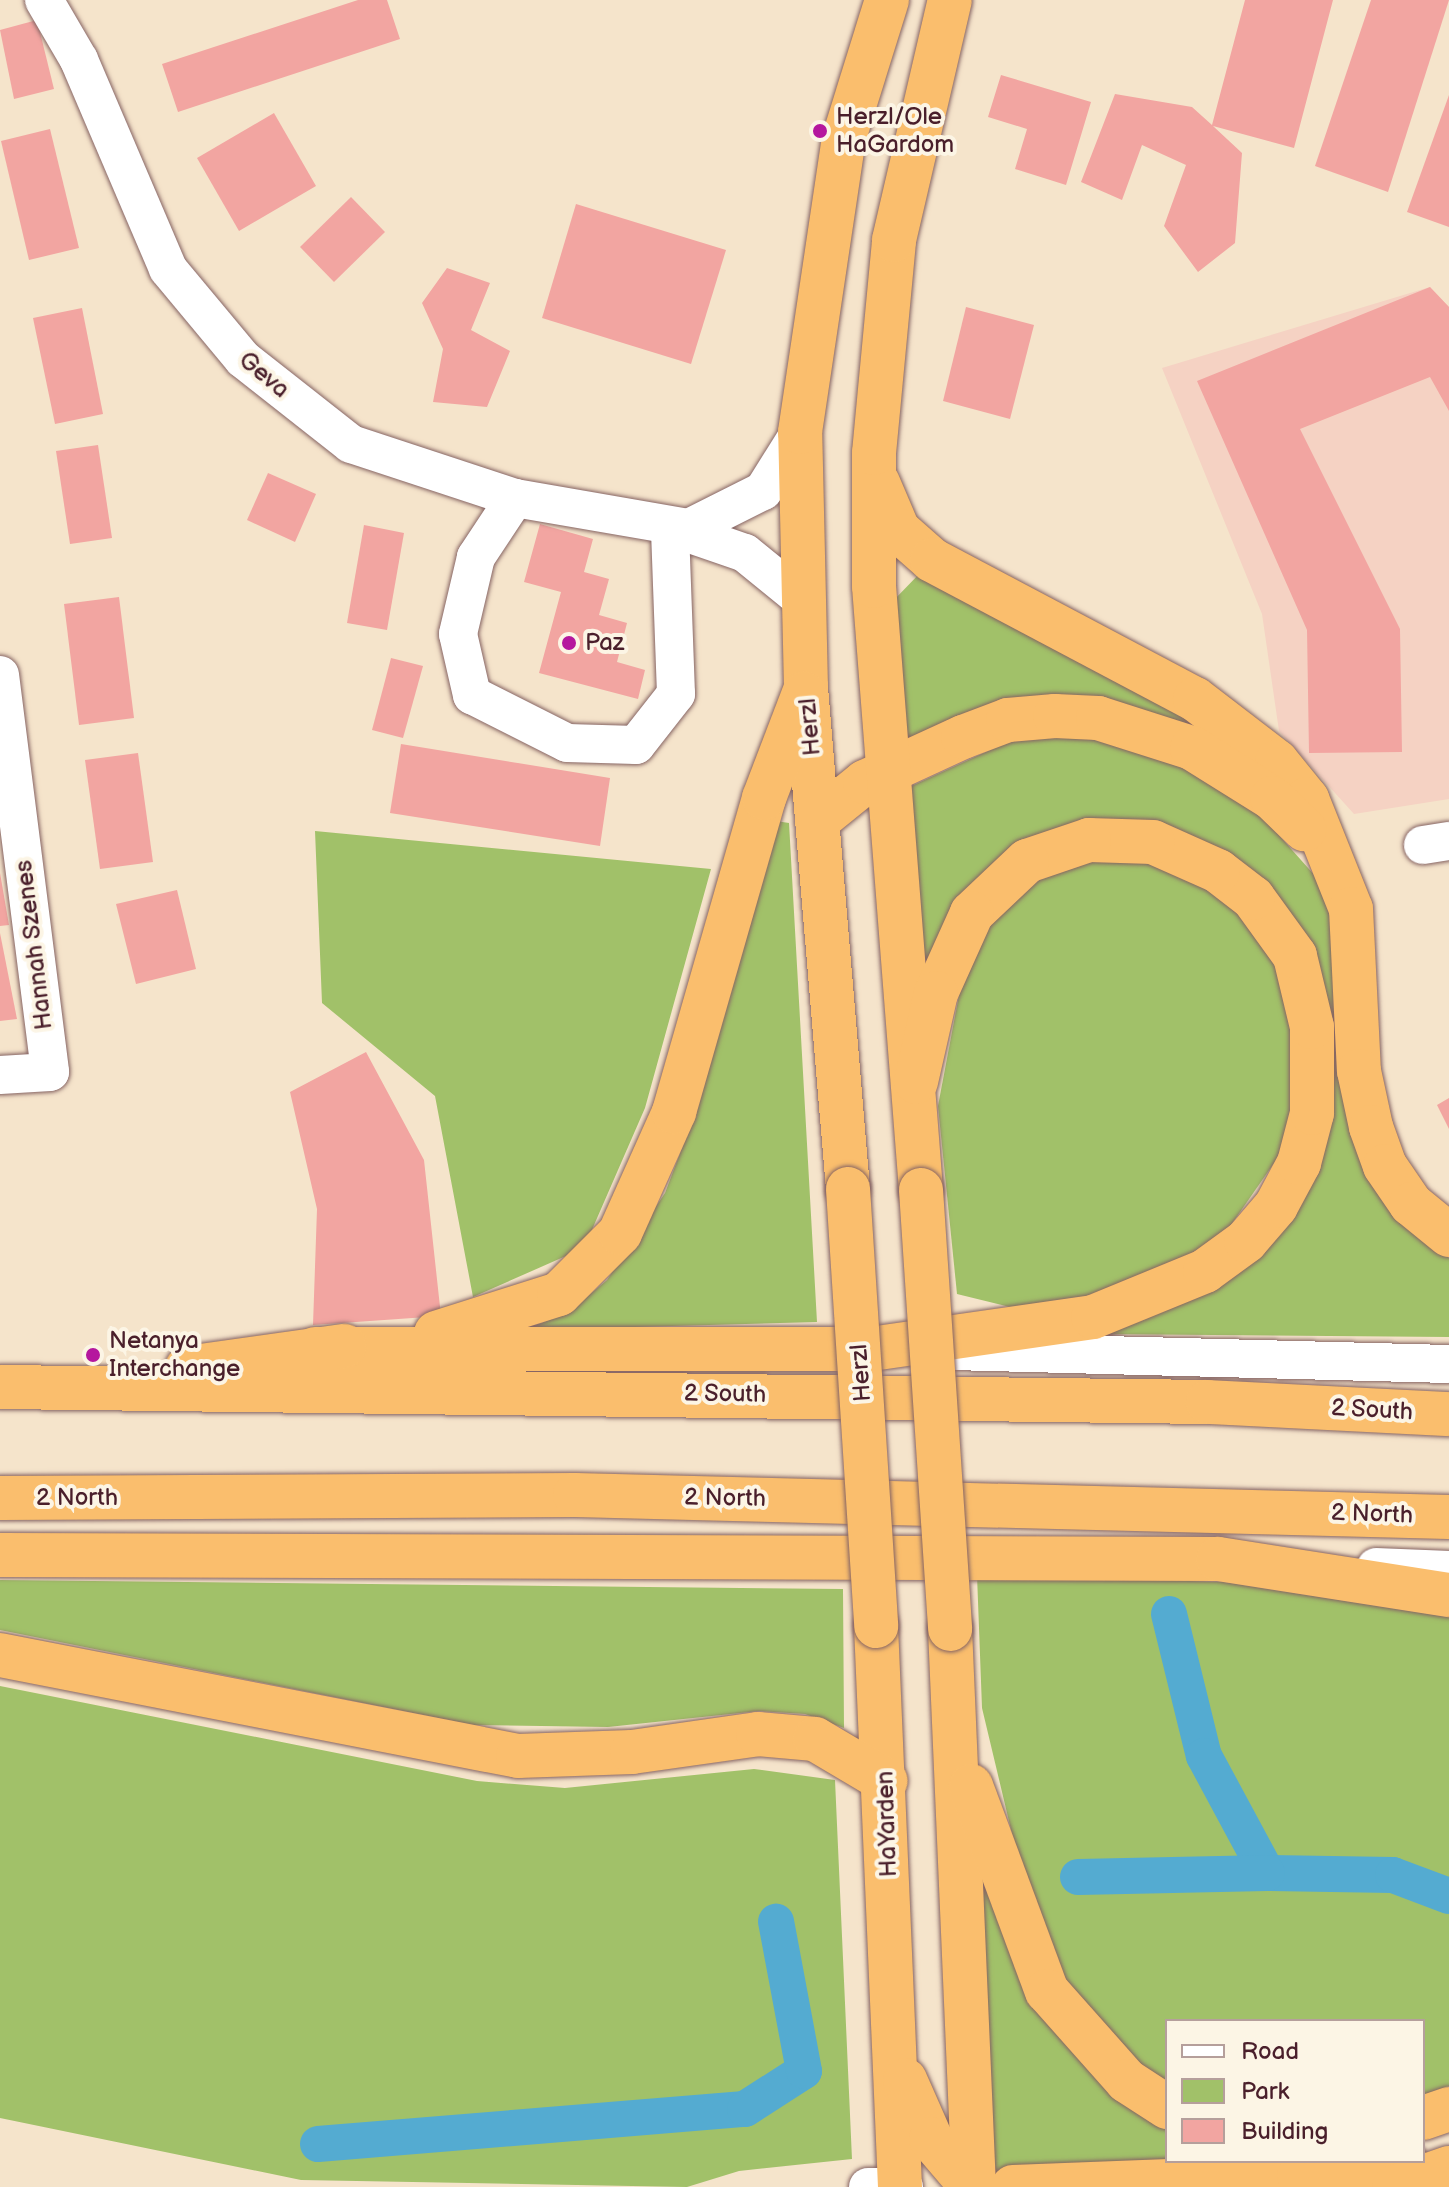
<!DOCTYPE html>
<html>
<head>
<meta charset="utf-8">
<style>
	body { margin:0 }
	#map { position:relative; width:1449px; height:2187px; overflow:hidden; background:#f5e4cb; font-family:"Balsamiq Sans",sans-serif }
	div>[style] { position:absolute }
	.built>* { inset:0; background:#f5d2c3 }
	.green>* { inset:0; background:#a1c169 }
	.canal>* { height:36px; margin:-18px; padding:0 18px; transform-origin:18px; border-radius:18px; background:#54abd1 }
	.building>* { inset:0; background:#f2a5a1 }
	.roads { filter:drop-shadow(0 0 2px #866463) drop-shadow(0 0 2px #866463) }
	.minor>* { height:38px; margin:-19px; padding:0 19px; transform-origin:19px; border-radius:19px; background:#fff }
	.highway>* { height:44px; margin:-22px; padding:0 22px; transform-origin:22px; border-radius:22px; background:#fabe6d }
	.bridges { filter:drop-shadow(0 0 2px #866463) drop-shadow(0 0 2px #866463) }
	.highway-bridge>* { height:44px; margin:-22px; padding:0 22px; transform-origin:22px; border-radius:22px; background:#fabe6d }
	.dots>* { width:22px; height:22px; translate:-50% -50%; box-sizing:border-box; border:4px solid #fcf5e5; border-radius:50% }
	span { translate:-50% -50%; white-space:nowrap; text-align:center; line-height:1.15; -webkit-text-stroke:8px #fcf5e5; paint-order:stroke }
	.poi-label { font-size:24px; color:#4a1f2b }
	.left { translate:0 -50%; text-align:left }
	.street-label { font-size:24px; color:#4a1f2b }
	.legend { position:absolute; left:1165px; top:2019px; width:260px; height:144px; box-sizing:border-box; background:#fcf5e5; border:2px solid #b59f9b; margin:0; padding:10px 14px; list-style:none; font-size:24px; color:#4a1f2b }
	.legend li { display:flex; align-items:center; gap:16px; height:40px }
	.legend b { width:40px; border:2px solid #b59f9b }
</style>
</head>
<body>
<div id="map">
	<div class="built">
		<i style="clip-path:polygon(1430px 287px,1449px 307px,1449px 799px,1354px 814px,1279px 731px,1262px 614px,1162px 368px)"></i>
	</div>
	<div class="green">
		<i style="clip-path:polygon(923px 570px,1227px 740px,1130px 708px,898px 754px,891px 603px)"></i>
		<i style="clip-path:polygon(1056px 736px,1095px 737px,1184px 766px,1259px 813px,1317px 878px,1332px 914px,1396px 1217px,1449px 1258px,1449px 1337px,1096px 1334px,1315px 1170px,1288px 910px,1056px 829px,928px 993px,905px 789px,1012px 740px)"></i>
		<i style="clip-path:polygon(776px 821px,789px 823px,817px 1322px,524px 1330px,569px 1312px,607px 1280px,665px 1193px,693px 1119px)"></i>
		<i style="clip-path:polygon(315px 831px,711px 869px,645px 1108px,584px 1248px,473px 1297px,435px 1096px,322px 1003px)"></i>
		<i style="clip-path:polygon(1093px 861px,1149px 863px,1206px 889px,1239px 914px,1275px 965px,1291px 1030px,1291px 1109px,1279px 1156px,1231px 1225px,1194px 1253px,1088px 1296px,1010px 1307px,957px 1294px,938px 1106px,959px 995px,990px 925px,1039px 880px)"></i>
		<i style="clip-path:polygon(977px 1575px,1224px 1582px,1449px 1617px,1449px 2086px,1423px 2097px,1423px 2021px,1167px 2021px,1167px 2082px,1140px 2065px,1064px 1981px,1023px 1880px,982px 1708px)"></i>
		<i style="clip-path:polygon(0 1580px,843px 1589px,844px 1728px,805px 1714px,759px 1711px,608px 1727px,473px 1725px,0 1630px)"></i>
		<i style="clip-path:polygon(0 1686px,477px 1781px,565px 1788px,754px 1769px,835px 1780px,852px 2159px,739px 2171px,687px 2187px,301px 2180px,0 2118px)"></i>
		<i style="clip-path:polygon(981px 1844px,996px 1888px,1167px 2115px,1167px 2161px,1334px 2161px,985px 2175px)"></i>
	</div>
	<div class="canal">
		<i style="left:1169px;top:1614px;width:146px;rotate:76.2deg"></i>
		<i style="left:1204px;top:1756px;width:133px;rotate:61.7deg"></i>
		<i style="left:1267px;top:1873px;width:126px;rotate:0.9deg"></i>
		<i style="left:1393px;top:1875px;width:60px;rotate:20.6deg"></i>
		<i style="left:1078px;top:1877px;width:189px;rotate:-1.2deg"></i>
		<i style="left:318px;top:2144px;width:428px;rotate:-4.7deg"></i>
		<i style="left:745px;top:2109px;width:70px;rotate:-32.8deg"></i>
		<i style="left:804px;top:2071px;width:152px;rotate:-100.6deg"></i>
	</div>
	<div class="building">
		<i style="clip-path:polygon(358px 0,387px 0,400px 39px,178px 112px,162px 64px)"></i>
		<i style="clip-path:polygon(1245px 0,1333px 0,1294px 148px,1213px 126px,1242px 153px,1235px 243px,1198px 272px,1164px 226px,1186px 165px,1142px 145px,1122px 200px,1081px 182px,1115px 94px,1192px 107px,1212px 125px)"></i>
		<i style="clip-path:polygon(1371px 0,1449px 0,1388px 192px,1315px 166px)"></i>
		<i style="clip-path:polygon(37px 20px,54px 89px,14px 99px,0 30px)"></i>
		<i style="clip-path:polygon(1001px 75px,1091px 102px,1066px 185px,1015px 169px,1027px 129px,988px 117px)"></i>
		<i style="clip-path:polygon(1449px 95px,1449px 227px,1407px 212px)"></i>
		<i style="clip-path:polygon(274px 113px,316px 186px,239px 231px,197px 158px)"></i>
		<i style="clip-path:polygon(50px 129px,79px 248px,29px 260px,1px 141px)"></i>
		<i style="clip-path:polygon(351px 197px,385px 232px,334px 282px,300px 247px)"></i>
		<i style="clip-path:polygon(576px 204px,726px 250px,691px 364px,542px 318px)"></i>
		<i style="clip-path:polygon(447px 268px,490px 283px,471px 330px,510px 351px,487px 407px,433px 402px,443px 349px,422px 303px)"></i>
		<i style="clip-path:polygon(1430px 287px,1449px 307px,1449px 411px,1430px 377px,1300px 429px,1400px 629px,1402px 752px,1309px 753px,1307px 630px,1197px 381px)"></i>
		<i style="clip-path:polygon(966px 307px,1034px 325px,1010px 419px,943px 401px)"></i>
		<i style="clip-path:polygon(82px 308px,103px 414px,55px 424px,33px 318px)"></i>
		<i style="clip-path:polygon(98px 445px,112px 538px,70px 544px,56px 451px)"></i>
		<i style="clip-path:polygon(268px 473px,316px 494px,295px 542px,247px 520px)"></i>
		<i style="clip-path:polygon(540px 524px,593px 539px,584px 572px,609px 579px,599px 615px,627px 623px,617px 662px,645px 670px,638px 699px,539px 673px,561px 592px,524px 582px)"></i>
		<i style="clip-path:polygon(364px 525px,404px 533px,387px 630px,347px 623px)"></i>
		<i style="clip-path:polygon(119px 597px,134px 718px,79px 725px,64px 604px)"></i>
		<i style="clip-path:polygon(391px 658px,423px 666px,403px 738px,372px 730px)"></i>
		<i style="clip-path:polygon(401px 744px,610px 778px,600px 846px,390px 813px)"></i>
		<i style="clip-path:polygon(138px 753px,153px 862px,100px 869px,85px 760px)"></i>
		<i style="clip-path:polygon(0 873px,9px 925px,0 926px)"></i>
		<i style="clip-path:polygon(177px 890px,196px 969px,136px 984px,116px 904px)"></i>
		<i style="clip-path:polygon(0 933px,17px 1019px,0 1021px)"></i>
		<i style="clip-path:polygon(366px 1052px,424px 1160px,441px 1316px,313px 1325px,317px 1209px,290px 1092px)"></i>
		<i style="clip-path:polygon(1449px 1098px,1449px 1129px,1437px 1105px)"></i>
	</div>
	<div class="roads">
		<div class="minor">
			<i style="left:44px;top:0;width:69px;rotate:59.7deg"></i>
			<i style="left:79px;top:60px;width:227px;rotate:66.9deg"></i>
			<i style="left:168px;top:269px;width:117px;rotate:50.2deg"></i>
			<i style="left:243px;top:359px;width:137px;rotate:38.2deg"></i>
			<i style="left:351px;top:444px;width:173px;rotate:18.2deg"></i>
			<i style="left:515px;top:498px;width:177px;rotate:9.8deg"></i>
			<i style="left:689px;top:528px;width:83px;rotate:-26.6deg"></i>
			<i style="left:763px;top:491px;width:70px;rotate:-57.9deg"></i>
			<i style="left:515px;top:498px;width:71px;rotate:123.5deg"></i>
			<i style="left:476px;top:557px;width:79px;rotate:103.2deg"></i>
			<i style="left:458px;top:634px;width:63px;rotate:77.1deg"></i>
			<i style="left:472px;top:695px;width:106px;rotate:26.8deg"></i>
			<i style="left:567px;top:743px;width:69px;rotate:1.7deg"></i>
			<i style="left:636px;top:745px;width:65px;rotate:-51.9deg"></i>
			<i style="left:676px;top:694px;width:167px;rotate:-92.1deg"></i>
			<i style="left:670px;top:527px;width:79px;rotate:19.1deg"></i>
			<i style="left:745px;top:553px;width:76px;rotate:39.1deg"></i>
			<i style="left:0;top:675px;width:400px;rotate:82.8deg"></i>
			<i style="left:50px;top:1072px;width:50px;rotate:176.6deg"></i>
			<i style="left:1423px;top:845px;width:26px;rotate:-9deg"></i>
			<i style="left:952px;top:1351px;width:497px;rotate:1.5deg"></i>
			<i style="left:1376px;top:1567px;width:73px;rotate:2.4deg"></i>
			<i style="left:868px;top:2187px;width:36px"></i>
		</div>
		<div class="highway">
			<i style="left:878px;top:483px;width:51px;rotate:66.9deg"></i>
			<i style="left:898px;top:530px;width:45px;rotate:41.4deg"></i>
			<i style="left:932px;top:560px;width:297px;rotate:27.9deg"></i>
			<i style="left:1195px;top:699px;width:103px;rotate:37.5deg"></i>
			<i style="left:1277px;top:762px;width:48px;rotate:51deg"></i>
			<i style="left:1307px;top:799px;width:118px;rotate:68.2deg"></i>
			<i style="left:1351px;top:909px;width:162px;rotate:87.2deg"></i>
			<i style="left:1359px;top:1071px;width:57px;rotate:77.9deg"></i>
			<i style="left:1371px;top:1127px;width:41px;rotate:70.3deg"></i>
			<i style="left:1385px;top:1166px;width:46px;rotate:55.6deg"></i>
			<i style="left:1411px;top:1204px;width:49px;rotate:39.2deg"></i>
			<i style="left:817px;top:821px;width:62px;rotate:-39.1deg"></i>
			<i style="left:865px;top:782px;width:108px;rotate:-24.7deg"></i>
			<i style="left:963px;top:737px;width:48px;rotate:-20.7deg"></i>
			<i style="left:1008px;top:720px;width:47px;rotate:-4.9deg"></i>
			<i style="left:1055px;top:716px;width:43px;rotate:2.7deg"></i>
			<i style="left:1098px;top:718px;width:99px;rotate:17.7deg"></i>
			<i style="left:1192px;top:748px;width:94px;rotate:32deg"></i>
			<i style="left:1272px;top:798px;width:45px;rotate:44.1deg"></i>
			<i style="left:848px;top:1189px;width:503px;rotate:-94.79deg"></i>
			<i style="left:806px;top:688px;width:256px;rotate:-91.3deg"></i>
			<i style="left:800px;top:432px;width:297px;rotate:-81.5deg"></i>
			<i style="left:844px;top:138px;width:145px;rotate:-72.7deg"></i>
			<i style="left:921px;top:1190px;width:606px;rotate:-94.45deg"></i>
			<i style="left:874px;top:586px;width:133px;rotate:-90deg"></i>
			<i style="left:874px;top:453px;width:214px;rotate:-84.6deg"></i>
			<i style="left:894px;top:240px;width:246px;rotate:-76.9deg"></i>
			<i style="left:436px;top:1333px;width:129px;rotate:-17.6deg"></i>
			<i style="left:559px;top:1294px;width:86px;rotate:-45deg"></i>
			<i style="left:620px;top:1233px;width:133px;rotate:-65.9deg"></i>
			<i style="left:674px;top:1112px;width:327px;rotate:-74deg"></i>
			<i style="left:764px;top:798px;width:112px;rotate:-69.1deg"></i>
			<i style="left:315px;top:1349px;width:556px"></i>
			<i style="left:871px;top:1349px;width:224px;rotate:-8.2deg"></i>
			<i style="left:1093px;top:1317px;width:121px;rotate:-22.3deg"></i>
			<i style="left:1205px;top:1271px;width:51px;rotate:-36.2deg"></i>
			<i style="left:1246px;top:1241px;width:46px;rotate:-49.4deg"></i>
			<i style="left:1276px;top:1206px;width:49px;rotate:-61.9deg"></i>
			<i style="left:1299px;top:1163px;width:52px;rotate:-75.4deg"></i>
			<i style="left:1312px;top:1113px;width:86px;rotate:-90deg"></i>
			<i style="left:1312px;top:1027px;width:73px;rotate:-103.5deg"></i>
			<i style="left:1295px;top:956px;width:72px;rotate:-125.9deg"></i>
			<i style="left:1253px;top:898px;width:44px;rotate:-142.4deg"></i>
			<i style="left:1218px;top:871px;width:71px;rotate:-156deg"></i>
			<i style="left:1153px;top:842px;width:64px;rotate:-178.2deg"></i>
			<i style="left:1089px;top:840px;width:65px;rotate:161.3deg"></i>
			<i style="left:1027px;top:861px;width:76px;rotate:136.6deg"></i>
			<i style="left:972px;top:913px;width:88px;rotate:114.2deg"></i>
			<i style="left:936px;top:993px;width:91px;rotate:102.7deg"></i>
			<i style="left:187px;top:1368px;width:159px;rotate:-8deg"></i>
			<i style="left:0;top:1387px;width:1208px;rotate:0.71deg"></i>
			<i style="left:1208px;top:1402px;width:241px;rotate:2.9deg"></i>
			<i style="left:0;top:1498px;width:575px;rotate:-0.3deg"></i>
			<i style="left:575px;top:1495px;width:874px;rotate:1.44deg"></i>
			<i style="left:0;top:1555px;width:1218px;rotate:0.19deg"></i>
			<i style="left:1218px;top:1559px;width:234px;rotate:8.9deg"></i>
			<i style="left:876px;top:1626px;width:562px;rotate:87.55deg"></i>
			<i style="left:950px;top:1629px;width:559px;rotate:87.54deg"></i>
			<i style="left:0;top:1655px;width:528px;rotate:11.03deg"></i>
			<i style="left:518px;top:1756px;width:114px;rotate:-2deg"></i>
			<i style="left:632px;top:1752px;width:127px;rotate:-8.1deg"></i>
			<i style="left:758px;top:1734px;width:57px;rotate:5deg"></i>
			<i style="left:815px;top:1739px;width:82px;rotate:30.6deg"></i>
			<i style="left:971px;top:1786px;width:219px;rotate:69.7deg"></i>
			<i style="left:1047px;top:1991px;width:120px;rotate:48.4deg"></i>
			<i style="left:1127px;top:2081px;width:48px;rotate:33deg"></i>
			<i style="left:905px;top:2080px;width:64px;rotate:66.2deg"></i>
			<i style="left:931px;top:2139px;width:63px;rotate:49.5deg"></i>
			<i style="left:1423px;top:2118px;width:28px;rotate:-19deg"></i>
			<i style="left:1013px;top:2187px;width:286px;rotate:-2.2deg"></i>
			<i style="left:1299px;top:2176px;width:107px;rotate:-8.1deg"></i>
			<i style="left:1394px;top:2187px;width:58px;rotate:-19.1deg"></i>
		</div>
	</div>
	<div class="bridges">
		<div class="highway-bridge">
			<i style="left:848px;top:1189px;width:438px;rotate:86.3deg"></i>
			<i style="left:921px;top:1190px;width:440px;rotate:86.2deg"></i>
		</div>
	</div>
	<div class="dots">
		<i style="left:820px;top:131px;background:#b5179e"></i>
		<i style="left:569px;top:643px;background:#b5179e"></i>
		<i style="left:93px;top:1355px;background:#b5179e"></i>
	</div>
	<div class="poi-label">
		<span class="left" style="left:836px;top:131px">Herzl/Ole<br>HaGardom</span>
		<span class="left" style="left:585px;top:643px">Paz</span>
		<span class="left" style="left:109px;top:1355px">Netanya<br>Interchange</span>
	</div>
	<div class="street-label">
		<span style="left:264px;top:375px;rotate:40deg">Geva</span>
		<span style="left:810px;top:727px;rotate:-95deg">Herzl</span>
		<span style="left:34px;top:945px;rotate:-97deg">Hannah Szenes</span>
		<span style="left:861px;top:1373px;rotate:-94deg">Herzl</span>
		<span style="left:725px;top:1394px;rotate:1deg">2 South</span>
		<span style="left:1372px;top:1410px;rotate:3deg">2 South</span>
		<span style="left:77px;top:1498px">2 North</span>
		<span style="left:725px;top:1498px;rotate:1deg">2 North</span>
		<span style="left:1372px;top:1514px;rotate:2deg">2 North</span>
		<span style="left:887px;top:1824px;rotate:-92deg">HaYarden</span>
	</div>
	<ul class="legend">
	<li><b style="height:10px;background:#fff"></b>Road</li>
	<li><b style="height:22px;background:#a1c169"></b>Park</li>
	<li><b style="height:22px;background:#f2a5a1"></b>Building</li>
	</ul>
</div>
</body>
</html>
